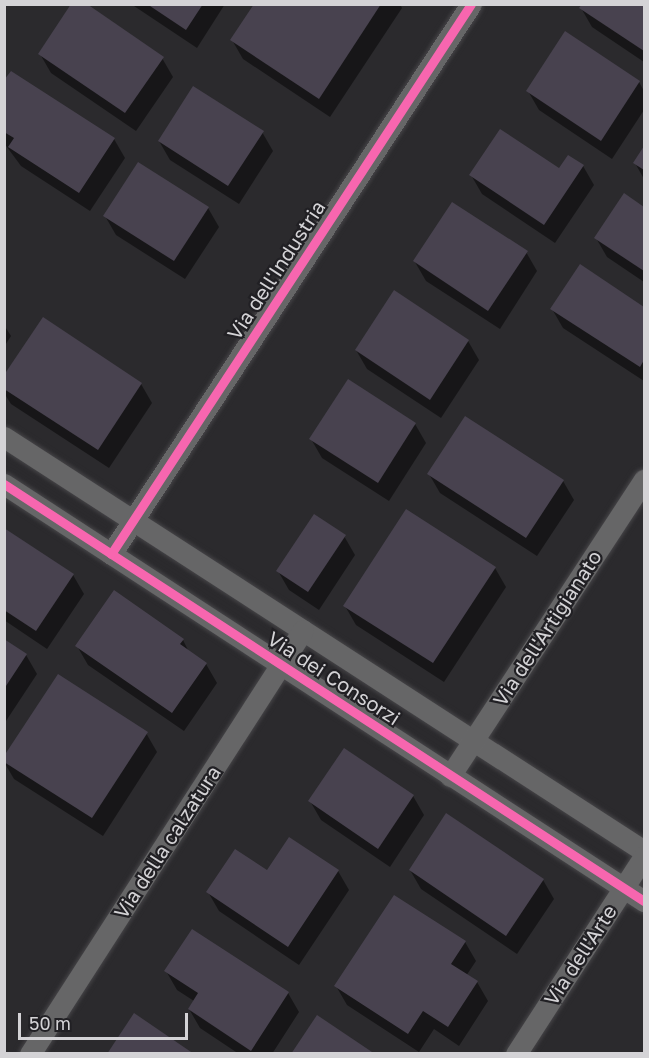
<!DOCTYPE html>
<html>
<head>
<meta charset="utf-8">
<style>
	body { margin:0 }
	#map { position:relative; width:649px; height:1058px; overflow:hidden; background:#2b2a2d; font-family:"Golos Text",sans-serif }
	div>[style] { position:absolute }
	.shadow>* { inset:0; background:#0007 }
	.building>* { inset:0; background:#48424f }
	.roads { filter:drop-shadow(0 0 2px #464548) drop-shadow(0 0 2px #464548) }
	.street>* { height:21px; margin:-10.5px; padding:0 10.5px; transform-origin:10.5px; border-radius:10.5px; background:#666667 }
	.cycleway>* { height:9px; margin:-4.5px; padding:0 4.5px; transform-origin:4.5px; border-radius:4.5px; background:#f766af }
	span { translate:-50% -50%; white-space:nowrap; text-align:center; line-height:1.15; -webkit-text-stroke:4.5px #212024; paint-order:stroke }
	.street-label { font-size:20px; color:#d4d3d6 }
	.frame { position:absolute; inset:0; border:6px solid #d4d3d6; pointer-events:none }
	.scale { position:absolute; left:18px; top:1013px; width:170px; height:27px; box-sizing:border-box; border:3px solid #d4d3d6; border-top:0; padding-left:8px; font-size:18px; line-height:21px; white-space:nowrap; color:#d4d3d6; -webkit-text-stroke:4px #212024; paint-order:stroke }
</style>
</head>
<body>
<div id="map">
	<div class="shadow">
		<i style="clip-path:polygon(131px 4px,225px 4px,197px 48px)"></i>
		<i style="clip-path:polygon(255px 4px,400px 4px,402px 8px,330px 117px,243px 59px,232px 40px)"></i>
		<i style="clip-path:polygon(583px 4px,644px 4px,644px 62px,592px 27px,581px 8px)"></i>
		<i style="clip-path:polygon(566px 34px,639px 82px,644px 91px,644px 110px,612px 159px,539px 110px,528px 91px)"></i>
		<i style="clip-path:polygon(40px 54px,162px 58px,173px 77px,136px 131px,51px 73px)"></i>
		<i style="clip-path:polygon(4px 83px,114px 139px,125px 158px,90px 211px,21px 166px,4px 143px)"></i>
		<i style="clip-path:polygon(262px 132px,273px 151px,239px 204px,170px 160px,159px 141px)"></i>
		<i style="clip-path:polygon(644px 149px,644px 179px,635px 163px)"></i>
		<i style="clip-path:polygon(583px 166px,594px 185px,555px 243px,482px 194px,471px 175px)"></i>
		<i style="clip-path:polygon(624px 196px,644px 209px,644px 282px,607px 257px,596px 238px)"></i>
		<i style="clip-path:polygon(208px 208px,219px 227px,185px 279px,116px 235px,105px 216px)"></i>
		<i style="clip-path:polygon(526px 252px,537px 271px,500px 329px,426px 281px,415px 262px)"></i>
		<i style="clip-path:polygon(580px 266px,644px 308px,644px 381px,563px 328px,552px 309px)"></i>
		<i style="clip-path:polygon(4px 325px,11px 336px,4px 347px)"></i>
		<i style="clip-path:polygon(468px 341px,479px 360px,441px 418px,367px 369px,356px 350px)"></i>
		<i style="clip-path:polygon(4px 378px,141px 384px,152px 403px,109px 468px,11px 404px,4px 393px)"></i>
		<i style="clip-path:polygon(415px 424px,426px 443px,389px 501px,322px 458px,311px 439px)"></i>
		<i style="clip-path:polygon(429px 474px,563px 481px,574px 500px,537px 556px,440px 493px)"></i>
		<i style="clip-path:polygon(4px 529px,73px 575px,84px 594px,47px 649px,4px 620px)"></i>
		<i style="clip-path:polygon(344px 536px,355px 555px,319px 610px,289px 590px,278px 571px)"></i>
		<i style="clip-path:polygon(495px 568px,506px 587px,444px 682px,356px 625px,345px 606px)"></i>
		<i style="clip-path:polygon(183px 640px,190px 654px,206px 664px,217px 683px,184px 731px,88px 665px,77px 646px)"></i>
		<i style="clip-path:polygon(4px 641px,26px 655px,37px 674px,4px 724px)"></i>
		<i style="clip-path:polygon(146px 733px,157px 752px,103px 836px,14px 779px,4px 762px)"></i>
		<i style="clip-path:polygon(413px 796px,424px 815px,390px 867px,321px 820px,310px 801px)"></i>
		<i style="clip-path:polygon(410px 870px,543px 880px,554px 899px,517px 954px,421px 889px)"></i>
		<i style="clip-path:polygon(338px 871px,349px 890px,299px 965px,219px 911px,208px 892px,267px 872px)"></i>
		<i style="clip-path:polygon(192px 931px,288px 993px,299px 1012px,272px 1054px,239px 1054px,200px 1028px,189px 1009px,194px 1001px,177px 990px,166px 971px)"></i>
		<i style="clip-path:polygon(465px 942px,476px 961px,466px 976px,477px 982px,488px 1001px,459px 1046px,434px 1029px,419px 1052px,347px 1005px,336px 986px)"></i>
	</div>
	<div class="building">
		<i style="clip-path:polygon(71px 4px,87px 4px,164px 57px,125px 113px,38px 54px)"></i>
		<i style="clip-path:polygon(147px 4px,203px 4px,186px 30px)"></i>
		<i style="clip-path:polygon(254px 4px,381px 4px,319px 99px,230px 40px)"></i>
		<i style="clip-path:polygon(582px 4px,644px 4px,644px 51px,579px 8px)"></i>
		<i style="clip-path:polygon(565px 31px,640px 81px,601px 141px,526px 91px)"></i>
		<i style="clip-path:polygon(11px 71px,115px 138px,79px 193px,8px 147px,14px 138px,4px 132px,4px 80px)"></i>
		<i style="clip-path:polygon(193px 86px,264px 131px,228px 186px,158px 141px)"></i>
		<i style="clip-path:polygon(500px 129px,559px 168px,568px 155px,584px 165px,544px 225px,469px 175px)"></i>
		<i style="clip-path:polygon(644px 146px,644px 170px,633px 163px)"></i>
		<i style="clip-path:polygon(138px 162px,209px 207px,174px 261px,103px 216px)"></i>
		<i style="clip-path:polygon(624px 193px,644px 207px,644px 271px,594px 238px)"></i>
		<i style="clip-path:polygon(452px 202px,528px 251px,488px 311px,413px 261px)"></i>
		<i style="clip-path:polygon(580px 264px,644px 307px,644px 360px,640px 367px,550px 309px)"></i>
		<i style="clip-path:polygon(394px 290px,469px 340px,430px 400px,355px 350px)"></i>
		<i style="clip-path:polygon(43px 317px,142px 383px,98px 450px,4px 389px,4px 375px)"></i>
		<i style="clip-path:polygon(348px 379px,416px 423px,378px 483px,309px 439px)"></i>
		<i style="clip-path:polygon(465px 416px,564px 480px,526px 538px,427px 474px)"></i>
		<i style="clip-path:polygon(406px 509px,496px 567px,433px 663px,343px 606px)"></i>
		<i style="clip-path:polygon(314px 514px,346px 535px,308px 592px,276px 571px)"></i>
		<i style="clip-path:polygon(4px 528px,74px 574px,36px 631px,4px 610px)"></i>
		<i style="clip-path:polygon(114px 590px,184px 639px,180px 644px,207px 663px,172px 713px,75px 646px)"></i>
		<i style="clip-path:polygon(4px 639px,27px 654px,4px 689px)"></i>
		<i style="clip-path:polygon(58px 674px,148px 732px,92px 818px,4px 762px,4px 756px)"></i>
		<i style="clip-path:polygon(344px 748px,414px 795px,378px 849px,308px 801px)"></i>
		<i style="clip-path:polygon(446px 813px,544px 879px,506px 936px,409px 870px)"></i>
		<i style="clip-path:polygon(289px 837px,339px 870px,288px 947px,206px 892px,235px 849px,267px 870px)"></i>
		<i style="clip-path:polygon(394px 895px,466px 941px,451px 964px,478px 981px,448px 1027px,423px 1011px,408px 1034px,334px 986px)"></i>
		<i style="clip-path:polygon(192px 929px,289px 992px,251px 1051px,188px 1009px,198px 993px,164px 971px)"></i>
		<i style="clip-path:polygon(134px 1013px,194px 1054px,107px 1054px)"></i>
		<i style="clip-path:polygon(317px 1015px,375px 1054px,291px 1054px)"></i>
	</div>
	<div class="roads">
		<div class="street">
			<i style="left:4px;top:437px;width:762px;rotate:32.9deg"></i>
			<i style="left:4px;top:484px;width:764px;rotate:33.09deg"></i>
			<i style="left:111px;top:554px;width:657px;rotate:-56.79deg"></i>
			<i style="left:450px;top:776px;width:354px;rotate:-56.8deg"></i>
			<i style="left:30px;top:1054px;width:504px;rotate:-57.22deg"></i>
			<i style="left:516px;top:1054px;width:236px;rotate:-57.1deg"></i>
		</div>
	</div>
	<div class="cycleway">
		<i style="left:4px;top:484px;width:764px;rotate:33.09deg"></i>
		<i style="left:111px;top:554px;width:657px;rotate:-56.79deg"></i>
	</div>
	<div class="street-label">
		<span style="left:276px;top:270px;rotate:-57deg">Via dell'Industria</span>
		<span style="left:547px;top:628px;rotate:-57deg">Via dell'Artigianato</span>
		<span style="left:334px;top:678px;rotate:33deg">Via dei Consorzi</span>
		<span style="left:167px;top:842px;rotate:-57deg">Via della calzatura</span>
		<span style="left:580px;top:955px;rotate:-57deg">Via dell'Arte</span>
	</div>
	<div class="frame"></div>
	<div class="scale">50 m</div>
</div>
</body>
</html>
